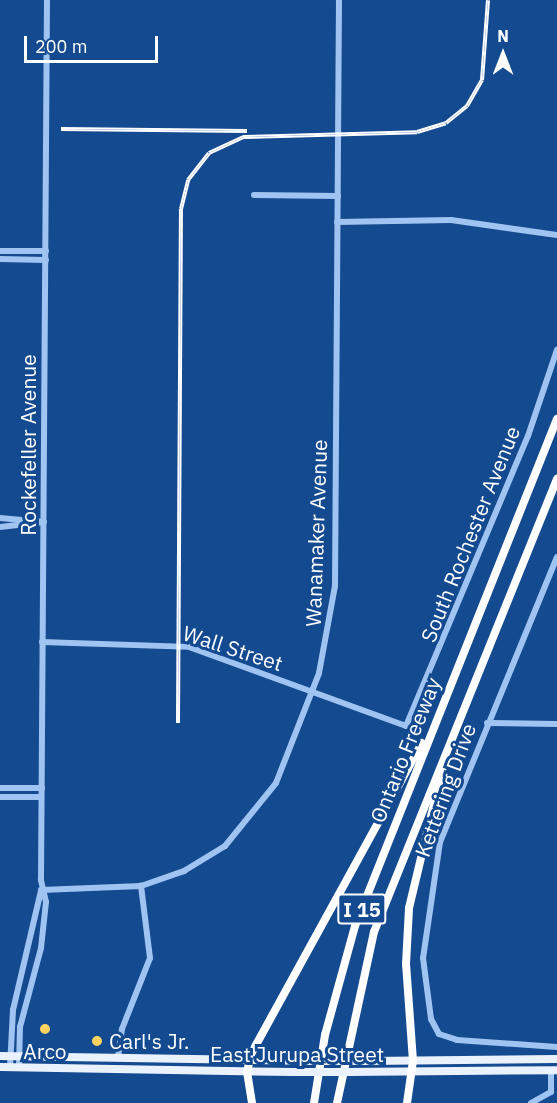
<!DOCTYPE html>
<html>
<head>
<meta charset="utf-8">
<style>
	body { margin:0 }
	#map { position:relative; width:557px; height:1103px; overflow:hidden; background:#144a90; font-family:"IBM Plex Sans",sans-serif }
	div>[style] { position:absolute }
	.minor>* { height:6px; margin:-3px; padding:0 3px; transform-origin:3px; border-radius:3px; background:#a0c4f1 }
	.major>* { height:8px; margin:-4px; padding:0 4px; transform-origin:4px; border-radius:4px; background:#eaf2ff }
	.highway>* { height:8px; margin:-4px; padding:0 4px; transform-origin:4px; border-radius:4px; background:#fff }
	.rail>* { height:4px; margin-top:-2px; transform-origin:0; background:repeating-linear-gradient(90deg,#144a90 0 4.5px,#fff 0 9px); box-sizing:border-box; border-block:2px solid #fff }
	.major-bridge>* { height:8px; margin:-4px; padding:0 4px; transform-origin:4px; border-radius:4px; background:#eaf2ff }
	.dots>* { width:16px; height:16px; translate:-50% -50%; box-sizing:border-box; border:3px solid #144a90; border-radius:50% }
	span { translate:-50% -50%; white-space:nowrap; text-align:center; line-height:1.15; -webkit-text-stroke:6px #144a90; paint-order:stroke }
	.shield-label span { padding:2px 4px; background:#144a90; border:2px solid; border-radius:4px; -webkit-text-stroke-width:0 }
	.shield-label { font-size:20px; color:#fff; font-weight:700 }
	.street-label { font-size:21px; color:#fff }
	.poi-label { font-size:21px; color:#fff }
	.left { translate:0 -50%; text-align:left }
	.north { position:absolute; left:473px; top:24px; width:60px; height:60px; -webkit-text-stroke:4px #144a90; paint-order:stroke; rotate:0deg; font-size:16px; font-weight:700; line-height:24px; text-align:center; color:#fff }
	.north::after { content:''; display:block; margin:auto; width:21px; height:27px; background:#fff; clip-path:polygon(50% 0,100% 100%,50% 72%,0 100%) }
	.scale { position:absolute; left:24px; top:36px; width:134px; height:27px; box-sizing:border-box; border:3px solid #fff; border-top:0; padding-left:8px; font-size:18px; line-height:21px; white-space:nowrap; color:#fff; -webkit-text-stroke:4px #144a90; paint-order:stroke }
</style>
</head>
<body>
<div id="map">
	<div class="minor">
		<i style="left:254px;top:195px;width:84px;rotate:0.7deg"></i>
		<i style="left:337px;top:222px;width:114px;rotate:-1deg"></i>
		<i style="left:451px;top:220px;width:107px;rotate:8.1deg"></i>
		<i style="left:0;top:251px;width:46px"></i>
		<i style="left:0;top:259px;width:46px;rotate:1.2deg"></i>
		<i style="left:0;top:518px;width:44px;rotate:5.2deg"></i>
		<i style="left:0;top:527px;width:44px;rotate:-6.5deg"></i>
		<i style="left:557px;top:557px;width:308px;rotate:112.3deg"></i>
		<i style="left:440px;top:842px;width:117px;rotate:98.3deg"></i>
		<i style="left:423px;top:958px;width:62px;rotate:82.5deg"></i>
		<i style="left:431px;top:1019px;width:17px;rotate:62deg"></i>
		<i style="left:439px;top:1034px;width:19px;rotate:18deg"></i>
		<i style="left:457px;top:1040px;width:100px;rotate:4deg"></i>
		<i style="left:42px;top:642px;width:147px;rotate:1.9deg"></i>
		<i style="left:189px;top:647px;width:231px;rotate:20deg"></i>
		<i style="left:406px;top:726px;width:315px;rotate:-67.2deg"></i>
		<i style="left:528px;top:436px;width:91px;rotate:-71.4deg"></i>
		<i style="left:487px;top:723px;width:70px;rotate:0.8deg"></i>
		<i style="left:0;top:788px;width:42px"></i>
		<i style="left:0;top:797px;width:41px"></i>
		<i style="left:41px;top:890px;width:100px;rotate:-2.3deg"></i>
		<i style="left:141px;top:886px;width:46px;rotate:-19.2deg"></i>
		<i style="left:184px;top:871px;width:48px;rotate:-31.4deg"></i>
		<i style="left:225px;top:846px;width:81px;rotate:-51deg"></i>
		<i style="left:276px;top:783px;width:118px;rotate:-68.6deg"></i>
		<i style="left:319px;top:673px;width:88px;rotate:-79.6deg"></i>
		<i style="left:335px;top:586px;width:586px;rotate:-89.61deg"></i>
		<i style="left:118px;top:1057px;width:28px;rotate:-82deg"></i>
		<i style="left:122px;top:1029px;width:76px;rotate:-68.5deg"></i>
		<i style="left:150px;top:958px;width:73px;rotate:-97.1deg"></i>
		<i style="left:10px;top:1067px;width:57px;rotate:-87deg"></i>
		<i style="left:13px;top:1010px;width:122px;rotate:-76.8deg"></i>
		<i style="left:19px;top:1067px;width:40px;rotate:-88.6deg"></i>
		<i style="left:20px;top:1027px;width:82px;rotate:-75.1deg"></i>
		<i style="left:41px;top:948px;width:46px;rotate:-83.8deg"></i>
		<i style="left:46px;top:902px;width:23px;rotate:-103deg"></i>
		<i style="left:41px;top:880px;width:880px;rotate:-89.61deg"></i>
		<i style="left:531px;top:1103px;width:23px;rotate:-29deg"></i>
		<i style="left:551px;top:1092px;width:22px;rotate:-90deg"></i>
	</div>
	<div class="major">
		<i style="left:0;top:1056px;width:313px;rotate:0.9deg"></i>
		<i style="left:368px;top:1061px;width:189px;rotate:-0.6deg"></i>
		<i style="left:0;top:1067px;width:293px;rotate:1deg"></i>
		<i style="left:348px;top:1072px;width:209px;rotate:-0.5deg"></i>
	</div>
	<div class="highway">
		<i style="left:252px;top:1103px;width:31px;rotate:-99deg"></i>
		<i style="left:247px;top:1072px;width:18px;rotate:-77deg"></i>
		<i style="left:251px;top:1054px;width:355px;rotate:-61.2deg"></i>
		<i style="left:314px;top:1103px;width:69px;rotate:-80.8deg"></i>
		<i style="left:325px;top:1035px;width:113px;rotate:-74.6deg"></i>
		<i style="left:355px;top:926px;width:546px;rotate:-68.28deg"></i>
		<i style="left:337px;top:1103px;width:175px;rotate:-77.8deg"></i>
		<i style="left:374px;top:932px;width:489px;rotate:-68deg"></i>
		<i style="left:407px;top:1103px;width:42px;rotate:-81.9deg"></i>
		<i style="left:413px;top:1061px;width:97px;rotate:-94.1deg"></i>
		<i style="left:406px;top:964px;width:56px;rotate:-86.9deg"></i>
		<i style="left:409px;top:908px;width:150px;rotate:-76.5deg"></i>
	</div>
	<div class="rail">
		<i style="left:61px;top:129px;width:186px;rotate:0.6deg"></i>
		<i style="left:178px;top:723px;width:514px;rotate:-89.67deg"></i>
		<i style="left:181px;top:209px;width:30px;rotate:-76deg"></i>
		<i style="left:188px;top:180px;width:34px;rotate:-52deg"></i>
		<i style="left:209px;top:153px;width:38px;rotate:-25deg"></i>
		<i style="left:243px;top:137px;width:174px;rotate:-1.6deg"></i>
		<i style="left:417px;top:132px;width:30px;rotate:-17deg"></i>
		<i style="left:446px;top:123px;width:27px;rotate:-39deg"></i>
		<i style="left:467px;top:106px;width:30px;rotate:-60deg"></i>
		<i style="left:482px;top:80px;width:80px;rotate:-85.7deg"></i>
	</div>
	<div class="major-bridge">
		<i style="left:313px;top:1061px;width:55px"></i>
		<i style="left:293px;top:1072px;width:55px"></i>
	</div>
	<div class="dots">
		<i style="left:45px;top:1029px;background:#ffd260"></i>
		<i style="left:97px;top:1041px;background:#ffd260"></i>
	</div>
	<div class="shield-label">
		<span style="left:362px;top:909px">I 15</span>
	</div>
	<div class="street-label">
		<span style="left:28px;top:445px;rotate:-90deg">Rockefeller Avenue</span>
		<span style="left:316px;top:533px;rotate:-88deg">Wanamaker Avenue</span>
		<span style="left:470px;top:534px;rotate:-68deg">South Rochester Avenue</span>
		<span style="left:233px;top:648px;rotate:18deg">Wall Street</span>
		<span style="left:405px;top:750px;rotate:-68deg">Ontario Freeway</span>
		<span style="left:445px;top:790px;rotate:-70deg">Kettering Drive</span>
		<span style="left:297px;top:1054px">East Jurupa Street</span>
	</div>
	<div class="poi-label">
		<span class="left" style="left:109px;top:1041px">Carl's Jr.</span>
		<span style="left:45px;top:1051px">Arco</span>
	</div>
	<div class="north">N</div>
	<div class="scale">200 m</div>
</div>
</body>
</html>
